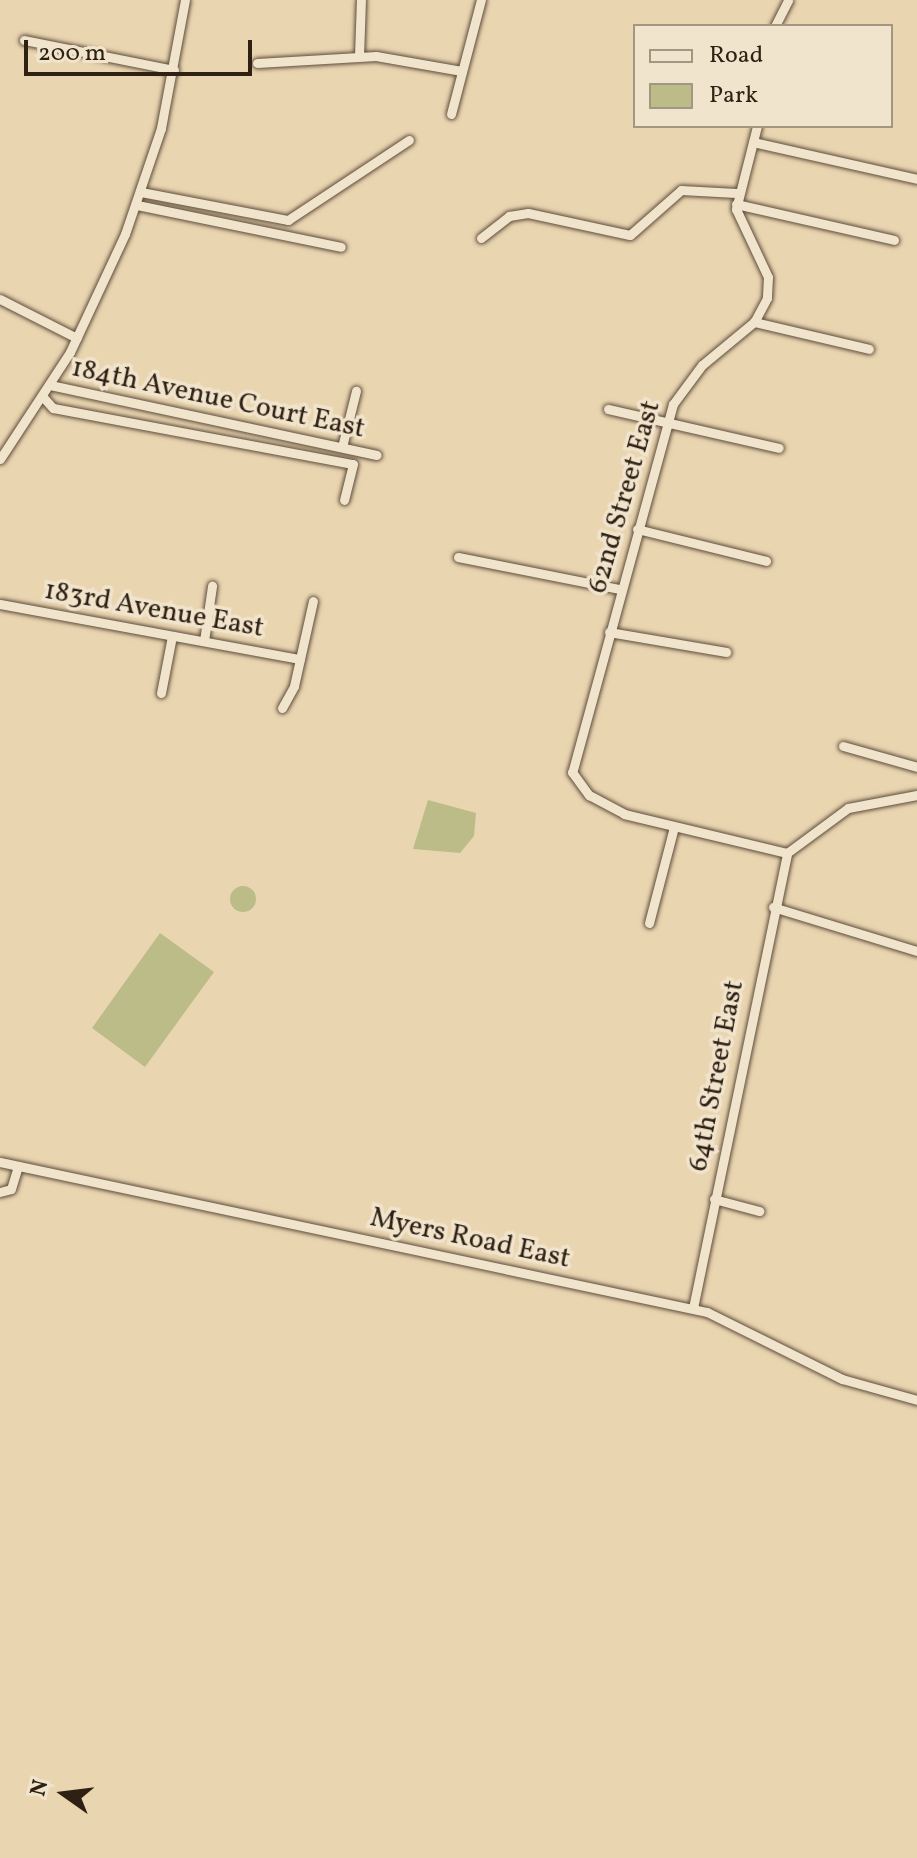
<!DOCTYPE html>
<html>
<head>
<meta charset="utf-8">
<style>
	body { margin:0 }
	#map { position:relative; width:917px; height:1858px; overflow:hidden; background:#ead5b1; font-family:Vollkorn,serif }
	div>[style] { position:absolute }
	.green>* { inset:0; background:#bbbc88 }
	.round { border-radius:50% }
	.roads { filter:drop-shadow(0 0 2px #5e4d3b) drop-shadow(0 0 2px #5e4d3b) }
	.minor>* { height:9px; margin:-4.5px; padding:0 4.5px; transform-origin:4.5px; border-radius:4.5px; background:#f1e4cc }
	span { translate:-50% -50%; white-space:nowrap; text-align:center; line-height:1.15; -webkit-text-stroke:7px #f1e4cc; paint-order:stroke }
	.street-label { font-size:28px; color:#2f2014 }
	.legend { position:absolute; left:633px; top:24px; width:260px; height:104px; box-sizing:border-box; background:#f1e4cc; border:2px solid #a39682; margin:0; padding:10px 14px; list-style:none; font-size:24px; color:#2f2014 }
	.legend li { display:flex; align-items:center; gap:16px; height:40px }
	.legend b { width:40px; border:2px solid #a39682 }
	.north { position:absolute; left:24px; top:1754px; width:80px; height:80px; -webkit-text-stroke:6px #f1e4cc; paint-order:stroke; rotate:284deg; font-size:22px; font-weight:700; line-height:32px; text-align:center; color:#2f2014 }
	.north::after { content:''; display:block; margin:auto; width:28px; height:36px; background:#2f2014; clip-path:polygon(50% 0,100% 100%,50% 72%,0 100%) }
	.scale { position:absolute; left:24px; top:40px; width:228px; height:36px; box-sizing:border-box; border:4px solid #2f2014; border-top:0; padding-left:10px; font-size:24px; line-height:28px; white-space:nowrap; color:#2f2014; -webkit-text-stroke:6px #f1e4cc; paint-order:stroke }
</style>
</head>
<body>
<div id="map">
	<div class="green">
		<i style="clip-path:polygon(428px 800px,476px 813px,474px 836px,460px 853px,413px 849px)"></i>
		<i class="round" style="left:230px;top:886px;width:26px;height:26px"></i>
		<i style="clip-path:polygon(160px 933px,214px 972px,145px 1067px,92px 1028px)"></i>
	</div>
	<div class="roads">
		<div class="minor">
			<i style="left:775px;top:26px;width:29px;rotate:-63deg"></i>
			<i style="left:24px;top:40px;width:153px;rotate:11.3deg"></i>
			<i style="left:359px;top:56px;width:56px;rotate:-88deg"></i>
			<i style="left:257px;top:63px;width:119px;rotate:-3.4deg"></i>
			<i style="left:376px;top:56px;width:87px;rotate:9.9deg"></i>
			<i style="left:451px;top:114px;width:118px;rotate:-75.3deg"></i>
			<i style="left:757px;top:126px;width:86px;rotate:104.2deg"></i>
			<i style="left:736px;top:209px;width:75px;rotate:64.8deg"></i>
			<i style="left:768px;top:277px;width:21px;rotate:93deg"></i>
			<i style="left:767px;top:298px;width:27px;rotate:118deg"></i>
			<i style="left:754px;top:322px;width:67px;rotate:140.4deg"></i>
			<i style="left:702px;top:365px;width:49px;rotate:126.6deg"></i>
			<i style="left:673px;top:404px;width:382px;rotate:105.3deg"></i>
			<i style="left:572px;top:772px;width:29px;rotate:54deg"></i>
			<i style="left:589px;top:795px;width:40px;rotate:28deg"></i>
			<i style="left:624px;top:814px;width:168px;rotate:13.5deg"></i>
			<i style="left:753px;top:142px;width:168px;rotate:12.7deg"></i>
			<i style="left:141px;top:192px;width:150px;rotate:10.8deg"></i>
			<i style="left:288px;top:220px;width:145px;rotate:-33.5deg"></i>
			<i style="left:736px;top:204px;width:162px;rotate:12.8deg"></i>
			<i style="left:137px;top:205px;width:208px;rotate:11.6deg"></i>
			<i style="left:481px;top:238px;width:36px;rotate:-38deg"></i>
			<i style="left:509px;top:216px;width:19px;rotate:-9deg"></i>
			<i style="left:528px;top:213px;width:104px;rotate:12.2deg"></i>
			<i style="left:630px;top:235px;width:68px;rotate:-41.4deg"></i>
			<i style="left:681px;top:190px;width:55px;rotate:3.1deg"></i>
			<i style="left:0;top:299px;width:86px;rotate:26.9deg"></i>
			<i style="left:754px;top:322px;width:118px;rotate:13.2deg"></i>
			<i style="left:50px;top:385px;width:334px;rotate:12.1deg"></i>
			<i style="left:43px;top:397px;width:15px;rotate:48deg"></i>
			<i style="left:53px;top:408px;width:305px;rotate:10.6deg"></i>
			<i style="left:353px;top:464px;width:37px;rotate:104deg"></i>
			<i style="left:608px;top:409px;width:175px;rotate:12.8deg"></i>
			<i style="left:342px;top:447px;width:58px;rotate:-76deg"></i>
			<i style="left:0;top:459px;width:128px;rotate:-56.8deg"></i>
			<i style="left:70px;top:352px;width:130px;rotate:-65deg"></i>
			<i style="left:125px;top:234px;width:112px;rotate:-71.2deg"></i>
			<i style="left:161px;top:128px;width:130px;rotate:-79.4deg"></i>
			<i style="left:637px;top:529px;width:133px;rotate:13.9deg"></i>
			<i style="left:458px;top:557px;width:165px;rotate:11.2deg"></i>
			<i style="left:0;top:604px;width:305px;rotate:10.4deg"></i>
			<i style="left:609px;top:632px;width:119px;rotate:9.7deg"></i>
			<i style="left:204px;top:641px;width:56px;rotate:-81.7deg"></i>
			<i style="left:161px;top:693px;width:58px;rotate:-79.1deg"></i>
			<i style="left:282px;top:708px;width:25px;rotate:-61deg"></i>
			<i style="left:294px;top:686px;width:87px;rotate:-77.4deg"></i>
			<i style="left:843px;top:746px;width:77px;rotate:15.8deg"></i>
			<i style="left:773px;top:907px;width:151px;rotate:17deg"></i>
			<i style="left:649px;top:923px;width:99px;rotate:-75.4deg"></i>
			<i style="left:0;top:1162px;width:723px;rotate:11.98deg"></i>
			<i style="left:707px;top:1312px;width:151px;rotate:26.4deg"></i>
			<i style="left:842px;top:1379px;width:78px;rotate:15.6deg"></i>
			<i style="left:0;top:1192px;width:11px;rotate:-15deg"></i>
			<i style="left:11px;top:1189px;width:24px;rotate:-73deg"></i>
			<i style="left:714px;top:1199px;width:47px;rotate:14.9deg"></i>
			<i style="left:693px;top:1308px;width:465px;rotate:-78.3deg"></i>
			<i style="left:787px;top:853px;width:76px;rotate:-36.4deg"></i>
			<i style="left:848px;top:808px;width:70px;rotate:-10.7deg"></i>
		</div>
	</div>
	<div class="street-label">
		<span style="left:218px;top:399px;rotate:12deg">184th Avenue Court East</span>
		<span style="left:625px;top:497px;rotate:-74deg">62nd Street East</span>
		<span style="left:154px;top:610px;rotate:10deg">183rd Avenue East</span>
		<span style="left:717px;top:1076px;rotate:-79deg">64th Street East</span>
		<span style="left:470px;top:1239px;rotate:12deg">Myers Road East</span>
	</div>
	<ul class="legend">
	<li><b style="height:10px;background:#f1e4cc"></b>Road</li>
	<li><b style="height:22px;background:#bbbc88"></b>Park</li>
	</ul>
	<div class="north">N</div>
	<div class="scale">200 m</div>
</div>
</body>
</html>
